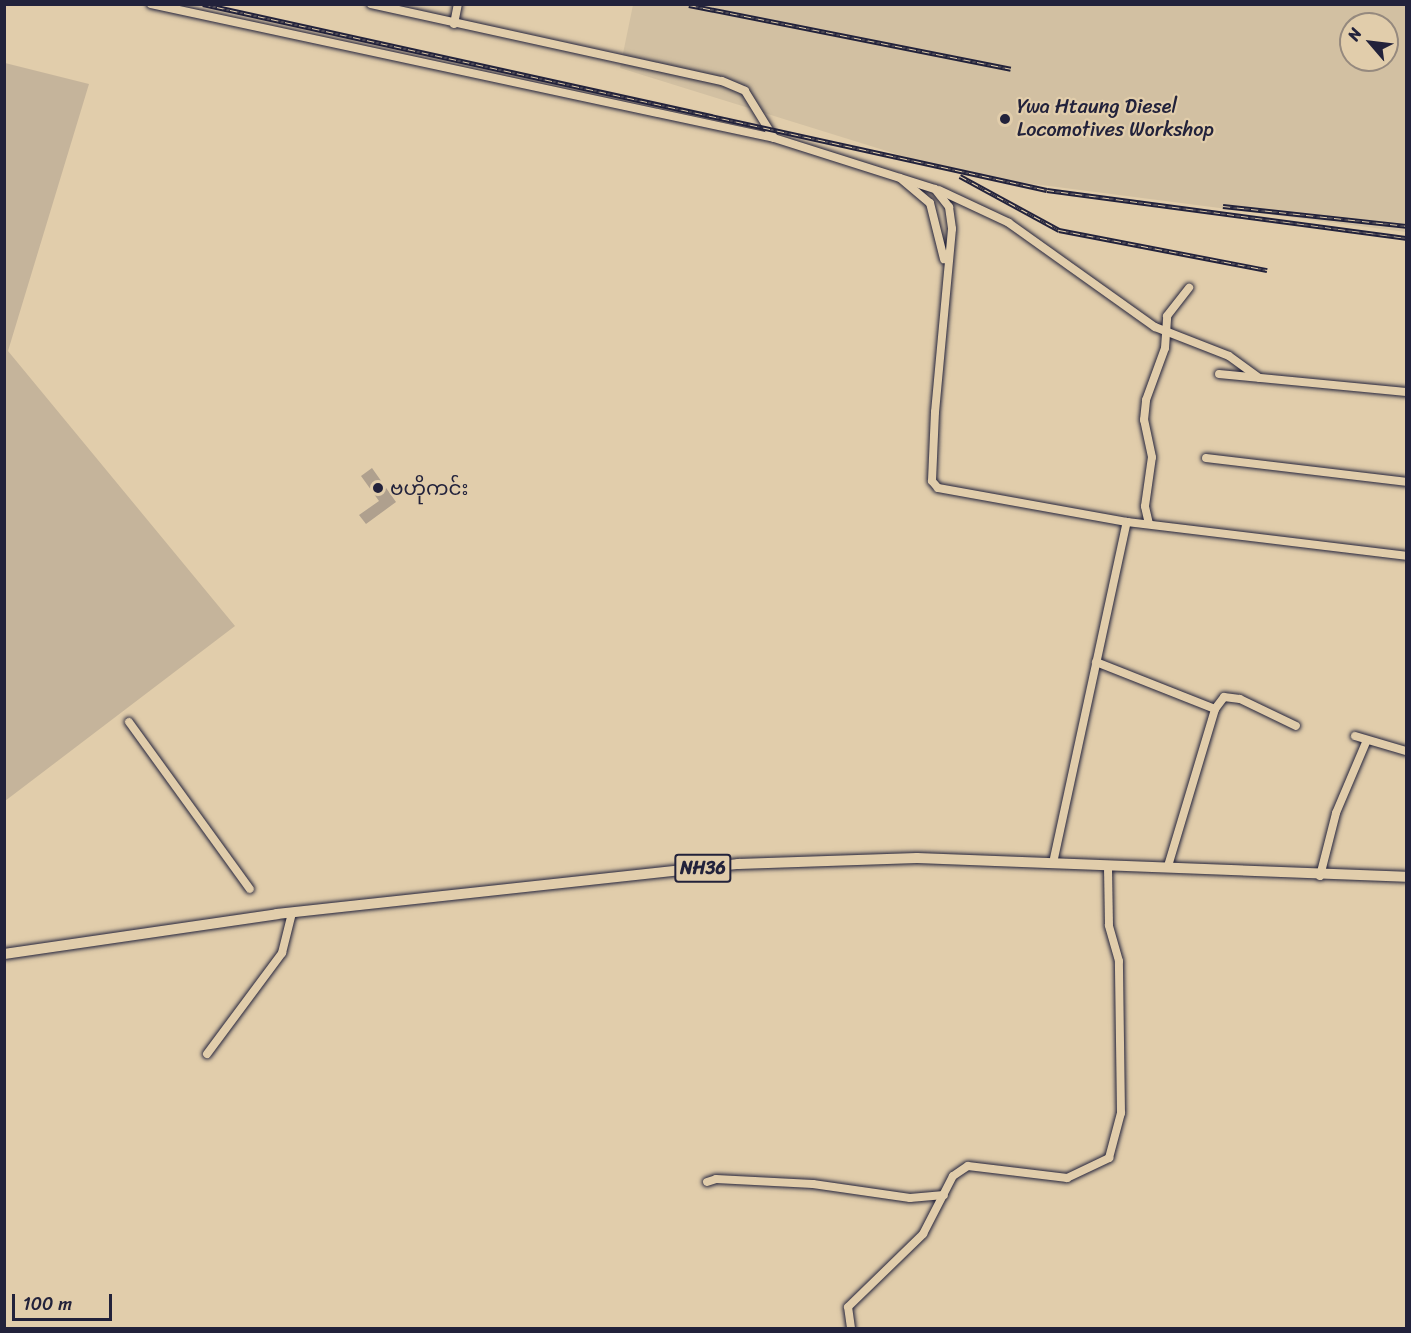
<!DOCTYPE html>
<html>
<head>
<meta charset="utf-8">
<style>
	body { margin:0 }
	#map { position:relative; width:1411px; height:1333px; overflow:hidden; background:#e1cdab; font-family:Sriracha,"Noto Sans Myanmar",sans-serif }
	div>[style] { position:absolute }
	.built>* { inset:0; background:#d2c0a2 }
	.green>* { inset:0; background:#c5b49b }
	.building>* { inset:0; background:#afa08e }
	.roads { filter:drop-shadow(0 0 2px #22223b) drop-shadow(0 0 2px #22223b) }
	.minor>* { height:8px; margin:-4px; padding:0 4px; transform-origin:4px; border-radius:4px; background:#e1cdab }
	.highway>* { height:10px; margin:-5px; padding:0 5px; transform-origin:5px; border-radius:5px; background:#e1cdab }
	.rail>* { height:4.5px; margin-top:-2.25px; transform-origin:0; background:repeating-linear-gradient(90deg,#e1cdab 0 7px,#22223b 0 14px); box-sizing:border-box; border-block:2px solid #22223b }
	.dots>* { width:16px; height:16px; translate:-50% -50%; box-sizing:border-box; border:3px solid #e1cdab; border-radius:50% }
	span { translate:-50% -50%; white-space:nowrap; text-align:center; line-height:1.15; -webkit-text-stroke:4.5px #e1cdab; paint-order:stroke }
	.shield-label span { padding:2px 4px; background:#e1cdab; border:2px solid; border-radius:4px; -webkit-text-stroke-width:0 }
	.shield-label { font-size:18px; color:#22223b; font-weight:700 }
	.poi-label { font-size:20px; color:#22223b }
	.left { translate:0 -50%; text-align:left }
	.frame { position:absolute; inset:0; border:6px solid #22223b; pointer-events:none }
	.north { position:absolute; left:1339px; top:12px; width:60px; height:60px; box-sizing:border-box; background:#e1cdab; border:2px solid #95897e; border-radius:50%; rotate:298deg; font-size:16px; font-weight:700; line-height:24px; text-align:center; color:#22223b }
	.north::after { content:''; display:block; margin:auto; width:21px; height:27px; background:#22223b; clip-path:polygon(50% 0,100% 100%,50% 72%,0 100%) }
	.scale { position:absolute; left:12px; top:1294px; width:100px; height:27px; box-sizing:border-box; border:3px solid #22223b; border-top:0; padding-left:8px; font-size:18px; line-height:21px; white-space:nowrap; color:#22223b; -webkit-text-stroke:4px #e1cdab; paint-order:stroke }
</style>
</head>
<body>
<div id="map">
	<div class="built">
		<i style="clip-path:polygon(evenodd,633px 5px,1406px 5px,1406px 232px,964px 175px,620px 68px,633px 5px,1351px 24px,1387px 24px,1387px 60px,1351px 60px,1351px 24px)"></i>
	</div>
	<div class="green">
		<i style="clip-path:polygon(5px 63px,89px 84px,8px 351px,235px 626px,5px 801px)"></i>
	</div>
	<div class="building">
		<i style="clip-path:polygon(372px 468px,396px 502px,366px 524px,359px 515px,379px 501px,361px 476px)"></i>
	</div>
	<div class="roads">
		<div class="minor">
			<i style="left:151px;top:4px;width:637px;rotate:12.14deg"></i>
			<i style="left:371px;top:4px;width:359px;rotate:12.4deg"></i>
			<i style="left:722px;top:81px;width:25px;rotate:23deg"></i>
			<i style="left:745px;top:91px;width:55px;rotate:58.3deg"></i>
			<i style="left:774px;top:138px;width:169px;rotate:17.6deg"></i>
			<i style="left:935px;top:189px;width:23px;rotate:52deg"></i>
			<i style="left:949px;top:207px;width:22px;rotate:82deg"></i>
			<i style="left:952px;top:229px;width:184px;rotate:95.3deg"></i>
			<i style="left:935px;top:412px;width:69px;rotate:92.5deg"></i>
			<i style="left:932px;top:481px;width:9px;rotate:49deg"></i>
			<i style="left:938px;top:488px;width:192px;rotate:10.2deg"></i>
			<i style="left:1127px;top:522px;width:281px;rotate:6.9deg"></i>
			<i style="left:454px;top:24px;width:20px;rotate:-79deg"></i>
			<i style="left:900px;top:178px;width:39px;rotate:40deg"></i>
			<i style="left:930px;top:203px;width:58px;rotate:76deg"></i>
			<i style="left:939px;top:190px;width:77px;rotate:25.2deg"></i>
			<i style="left:1009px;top:223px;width:179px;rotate:35.5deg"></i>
			<i style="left:1155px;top:327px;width:79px;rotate:21.4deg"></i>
			<i style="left:1229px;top:356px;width:37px;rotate:36deg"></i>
			<i style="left:1219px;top:374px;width:188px;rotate:5.5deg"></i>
			<i style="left:1206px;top:458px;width:201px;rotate:6.8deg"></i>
			<i style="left:1149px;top:524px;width:18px;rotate:-103deg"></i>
			<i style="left:1145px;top:506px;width:49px;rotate:-81.9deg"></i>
			<i style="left:1152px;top:457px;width:38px;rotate:-102deg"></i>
			<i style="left:1144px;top:420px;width:20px;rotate:-84deg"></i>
			<i style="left:1146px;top:400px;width:55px;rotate:-69.9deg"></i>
			<i style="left:1165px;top:348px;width:32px;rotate:-86deg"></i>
			<i style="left:1167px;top:316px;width:36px;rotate:-52deg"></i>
			<i style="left:1096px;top:662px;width:128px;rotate:21.6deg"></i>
			<i style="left:129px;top:722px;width:206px;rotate:54.1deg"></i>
			<i style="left:1355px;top:736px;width:53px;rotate:16.4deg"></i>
			<i style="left:1053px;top:863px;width:349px;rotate:-77.8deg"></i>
			<i style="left:1168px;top:866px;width:164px;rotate:-73.3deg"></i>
			<i style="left:1215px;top:709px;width:15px;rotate:-53deg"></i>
			<i style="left:1224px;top:697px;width:16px;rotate:7deg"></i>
			<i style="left:1240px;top:699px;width:62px;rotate:25.7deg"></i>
			<i style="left:1320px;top:876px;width:65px;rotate:-75.7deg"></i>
			<i style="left:1336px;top:813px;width:79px;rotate:-67deg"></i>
			<i style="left:207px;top:1054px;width:126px;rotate:-53.4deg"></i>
			<i style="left:282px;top:953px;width:41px;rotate:-76deg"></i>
			<i style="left:707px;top:1182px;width:9px;rotate:-18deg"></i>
			<i style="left:716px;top:1179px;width:97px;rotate:3deg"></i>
			<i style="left:813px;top:1184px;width:98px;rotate:8.2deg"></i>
			<i style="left:910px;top:1198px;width:34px;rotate:-5deg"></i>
			<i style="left:851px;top:1328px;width:21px;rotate:-98deg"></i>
			<i style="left:848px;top:1307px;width:105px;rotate:-44.2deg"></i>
			<i style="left:923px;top:1234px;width:65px;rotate:-62.7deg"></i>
			<i style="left:953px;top:1176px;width:18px;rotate:-34deg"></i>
			<i style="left:968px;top:1166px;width:100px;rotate:6.9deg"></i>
			<i style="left:1067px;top:1178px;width:47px;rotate:-25.5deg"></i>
			<i style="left:1109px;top:1158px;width:47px;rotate:-75.1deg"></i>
			<i style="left:1121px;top:1113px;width:152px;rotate:-90.8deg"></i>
			<i style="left:1119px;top:961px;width:37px;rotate:-106deg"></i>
			<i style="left:1109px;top:925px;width:59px;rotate:-91deg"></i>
		</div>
		<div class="highway">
			<i style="left:4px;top:954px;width:276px;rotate:-8.3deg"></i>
			<i style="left:277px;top:914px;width:464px;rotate:-6.2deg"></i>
			<i style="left:738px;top:864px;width:179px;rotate:-1.9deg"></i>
			<i style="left:917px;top:858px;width:489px;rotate:2.2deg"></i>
		</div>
	</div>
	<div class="rail">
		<i style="left:203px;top:4px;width:864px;rotate:12.43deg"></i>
		<i style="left:1047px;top:190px;width:362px;rotate:7.6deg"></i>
		<i style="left:689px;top:5px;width:328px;rotate:11.2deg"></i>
		<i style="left:960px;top:176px;width:113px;rotate:28.6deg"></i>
		<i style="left:1059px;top:230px;width:212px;rotate:10.9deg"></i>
		<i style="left:1223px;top:206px;width:184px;rotate:6.2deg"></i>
	</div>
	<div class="dots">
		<i style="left:1005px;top:119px;background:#22223b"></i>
		<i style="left:378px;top:488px;background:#22223b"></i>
	</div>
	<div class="shield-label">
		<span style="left:703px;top:868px">NH36</span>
	</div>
	<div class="poi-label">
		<span class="left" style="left:1017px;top:118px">Ywa Htaung Diesel<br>Locomotives Workshop</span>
		<span class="left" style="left:390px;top:488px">ဗဟိုကင်း</span>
	</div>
	<div class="frame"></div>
	<div class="north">N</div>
	<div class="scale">100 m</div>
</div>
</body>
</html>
